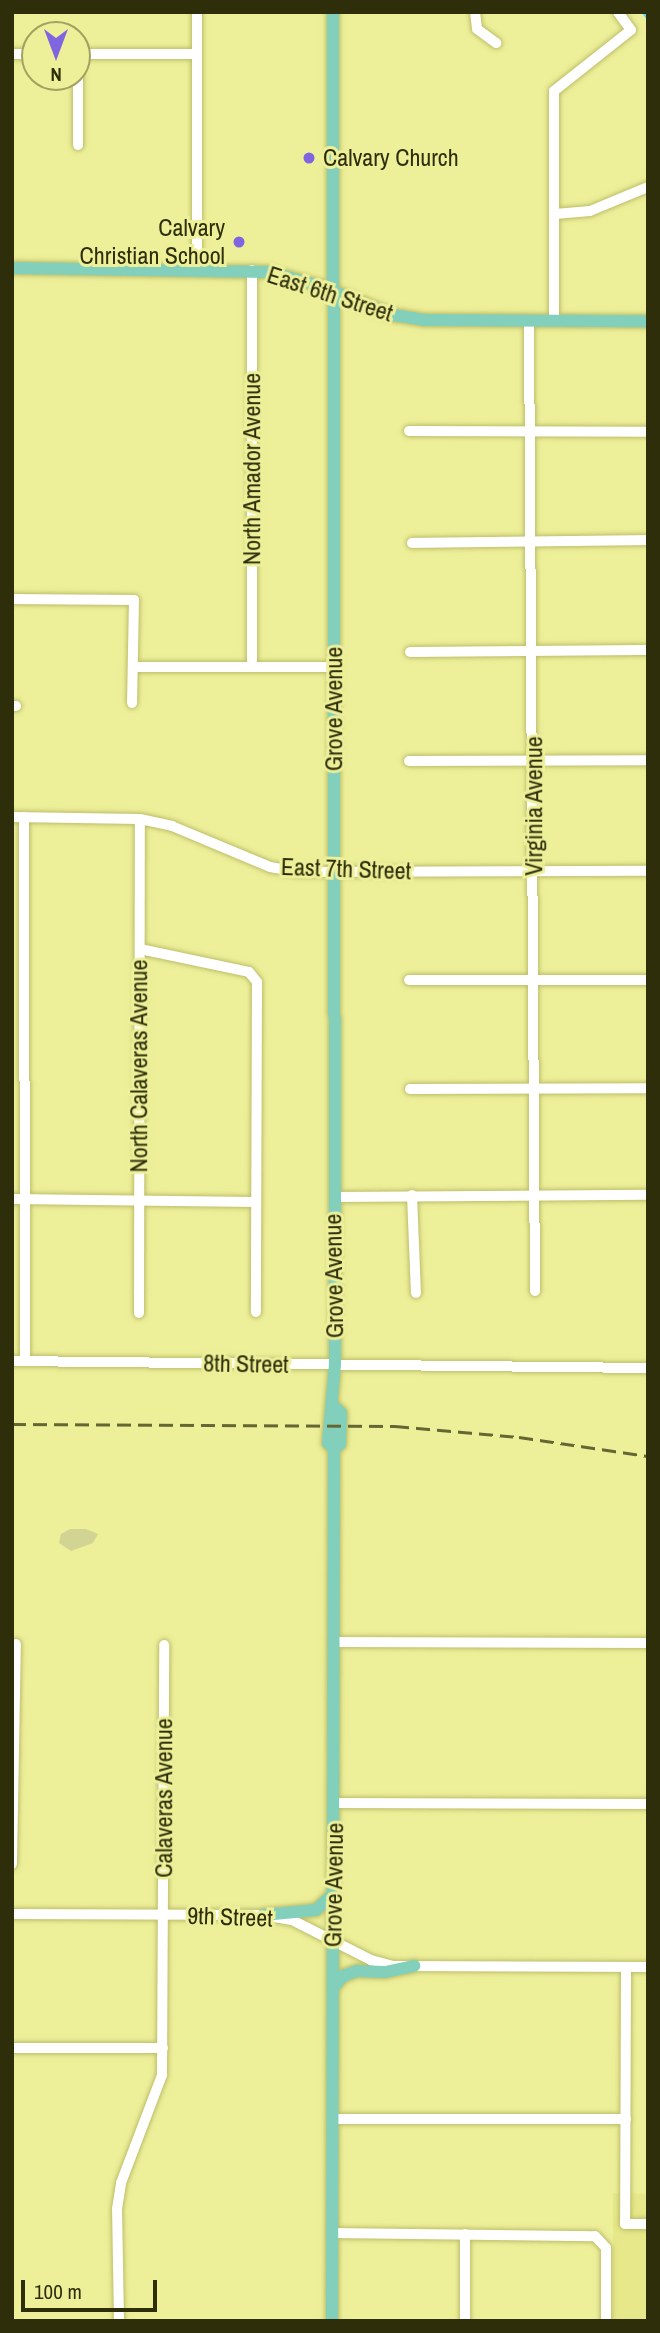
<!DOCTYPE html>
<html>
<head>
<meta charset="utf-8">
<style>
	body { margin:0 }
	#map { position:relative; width:660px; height:2333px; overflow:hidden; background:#edef99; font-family:"Archivo Narrow",sans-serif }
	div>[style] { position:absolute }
	.built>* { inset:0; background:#e6e889 }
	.green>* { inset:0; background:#d2d494 }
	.stream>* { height:2.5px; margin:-1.25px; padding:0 1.25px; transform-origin:1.25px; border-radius:1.25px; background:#62cffe }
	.roads { filter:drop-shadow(0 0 2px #bdbe6a) drop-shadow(0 0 2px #bdbe6a) }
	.minor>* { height:10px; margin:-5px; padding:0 5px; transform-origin:5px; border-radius:5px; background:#fff }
	.major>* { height:12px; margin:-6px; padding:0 6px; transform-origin:6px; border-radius:6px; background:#82d0bb }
	.rail>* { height:2.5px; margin-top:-1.25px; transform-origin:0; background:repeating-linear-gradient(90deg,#656733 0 14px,transparent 0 21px) }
	.dots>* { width:19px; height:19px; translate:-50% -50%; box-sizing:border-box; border:4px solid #edef99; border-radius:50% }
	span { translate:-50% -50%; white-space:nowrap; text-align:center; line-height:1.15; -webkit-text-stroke:6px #edef99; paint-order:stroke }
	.poi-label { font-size:24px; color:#2e2f0a }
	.left { translate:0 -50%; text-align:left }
	.right { translate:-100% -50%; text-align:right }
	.street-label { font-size:24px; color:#2e2f0a }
	.frame { position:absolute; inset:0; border:14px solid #2e2f0a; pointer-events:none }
	.north { position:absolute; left:21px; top:21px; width:70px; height:70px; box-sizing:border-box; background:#edef99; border:2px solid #a1a260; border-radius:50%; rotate:180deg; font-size:19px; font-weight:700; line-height:28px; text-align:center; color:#2e2f0a }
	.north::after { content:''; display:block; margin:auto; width:24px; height:32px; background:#7f65e0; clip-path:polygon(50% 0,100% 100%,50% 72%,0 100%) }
	.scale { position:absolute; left:21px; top:2280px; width:136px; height:32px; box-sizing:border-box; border:4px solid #2e2f0a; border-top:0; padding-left:9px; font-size:21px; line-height:24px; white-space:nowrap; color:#2e2f0a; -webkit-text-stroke:5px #edef99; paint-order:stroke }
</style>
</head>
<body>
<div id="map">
	<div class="built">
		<i style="clip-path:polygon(613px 2193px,648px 2194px,648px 2321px,613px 2321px)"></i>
	</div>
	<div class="green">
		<i style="clip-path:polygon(70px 1529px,86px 1529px,98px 1534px,93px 1543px,71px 1551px,59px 1543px,61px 1534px)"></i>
	</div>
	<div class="stream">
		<i style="left:643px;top:12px;width:8px;rotate:50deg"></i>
	</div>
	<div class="roads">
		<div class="minor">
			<i style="left:197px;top:12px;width:258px;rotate:90deg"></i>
			<i style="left:475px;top:12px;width:17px;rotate:83deg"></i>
			<i style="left:477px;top:29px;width:24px;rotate:36deg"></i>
			<i style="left:12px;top:54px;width:23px"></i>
			<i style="left:77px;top:54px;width:119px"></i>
			<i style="left:78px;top:54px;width:91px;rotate:90deg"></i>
			<i style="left:555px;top:214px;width:35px;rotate:-5deg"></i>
			<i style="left:590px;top:211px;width:63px;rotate:-22.5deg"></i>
			<i style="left:529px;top:321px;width:970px;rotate:89.65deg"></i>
			<i style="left:554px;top:321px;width:230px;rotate:-90deg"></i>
			<i style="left:554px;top:91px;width:98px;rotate:-38.4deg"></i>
			<i style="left:631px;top:30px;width:22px;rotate:-126deg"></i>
			<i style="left:409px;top:431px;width:239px;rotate:0.2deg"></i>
			<i style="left:412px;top:543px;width:236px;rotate:-0.7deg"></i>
			<i style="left:12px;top:599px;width:122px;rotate:0.5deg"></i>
			<i style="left:134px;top:600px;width:103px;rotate:91.1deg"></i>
			<i style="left:410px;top:652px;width:238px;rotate:-0.5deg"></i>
			<i style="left:134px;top:667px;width:200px"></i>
			<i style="left:252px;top:667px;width:397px;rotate:-90deg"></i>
			<i style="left:12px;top:706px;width:4px"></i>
			<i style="left:409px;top:761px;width:239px;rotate:-0.2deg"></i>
			<i style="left:12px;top:817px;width:128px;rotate:0.9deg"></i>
			<i style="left:140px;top:819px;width:33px;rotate:12deg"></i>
			<i style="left:172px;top:826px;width:106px;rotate:22.7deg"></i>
			<i style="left:270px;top:867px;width:29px;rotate:10deg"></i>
			<i style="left:299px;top:872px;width:349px;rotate:-0.2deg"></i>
			<i style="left:24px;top:817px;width:544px;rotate:89.89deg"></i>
			<i style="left:140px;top:949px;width:111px;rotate:11.9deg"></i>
			<i style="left:249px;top:972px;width:13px;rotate:51deg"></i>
			<i style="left:257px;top:982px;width:330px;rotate:90.2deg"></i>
			<i style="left:409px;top:980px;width:239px"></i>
			<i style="left:410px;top:1089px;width:238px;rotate:-0.2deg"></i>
			<i style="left:412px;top:1195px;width:98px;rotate:87.7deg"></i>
			<i style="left:334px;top:1197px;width:314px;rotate:-0.4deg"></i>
			<i style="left:12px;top:1199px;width:243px;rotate:0.7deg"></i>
			<i style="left:139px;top:1313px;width:494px;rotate:-89.9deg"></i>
			<i style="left:12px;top:1361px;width:636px;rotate:0.63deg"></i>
			<i style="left:334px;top:1642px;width:314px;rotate:0.2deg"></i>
			<i style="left:335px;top:1803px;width:313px;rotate:0.2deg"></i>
			<i style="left:12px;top:1864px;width:220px;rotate:-89deg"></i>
			<i style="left:12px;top:1914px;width:251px;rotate:0.2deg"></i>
			<i style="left:263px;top:1915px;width:29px;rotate:10deg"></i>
			<i style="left:292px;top:1920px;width:89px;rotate:26.9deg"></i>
			<i style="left:371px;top:1960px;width:24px;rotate:15deg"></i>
			<i style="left:394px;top:1966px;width:254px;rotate:0.2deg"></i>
			<i style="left:626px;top:1967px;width:257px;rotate:90.2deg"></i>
			<i style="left:625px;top:2224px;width:23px"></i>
			<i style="left:12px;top:2048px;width:151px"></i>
			<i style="left:333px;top:2119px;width:293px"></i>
			<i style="left:332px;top:2233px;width:263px;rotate:0.7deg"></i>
			<i style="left:595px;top:2236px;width:16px;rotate:47deg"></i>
			<i style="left:606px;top:2248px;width:73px;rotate:90deg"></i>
			<i style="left:119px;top:2321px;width:112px;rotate:-91deg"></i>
			<i style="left:117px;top:2209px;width:26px;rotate:-81deg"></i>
			<i style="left:121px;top:2183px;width:116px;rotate:-69.2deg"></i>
			<i style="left:162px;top:2075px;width:430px;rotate:-89.7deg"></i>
			<i style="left:465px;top:2321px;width:87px;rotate:-90deg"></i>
		</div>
		<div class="major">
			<i style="left:12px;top:268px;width:257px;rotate:0.9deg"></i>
			<i style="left:269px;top:272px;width:53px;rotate:15.4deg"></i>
			<i style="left:320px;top:286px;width:79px;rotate:21.7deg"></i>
			<i style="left:393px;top:315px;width:30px;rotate:9deg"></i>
			<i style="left:423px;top:320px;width:225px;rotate:0.3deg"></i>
			<i style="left:334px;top:1449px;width:8px;rotate:-40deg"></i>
			<i style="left:340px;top:1444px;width:31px;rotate:-88deg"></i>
			<i style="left:341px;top:1413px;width:10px;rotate:-135deg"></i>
			<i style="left:263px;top:1915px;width:53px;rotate:-5.4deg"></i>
			<i style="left:316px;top:1910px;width:23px;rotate:-43deg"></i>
			<i style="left:333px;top:1988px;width:16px;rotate:-50deg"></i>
			<i style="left:343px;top:1976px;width:15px;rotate:-20deg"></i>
			<i style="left:357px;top:1971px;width:28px;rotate:2deg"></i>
			<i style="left:385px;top:1972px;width:30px;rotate:-12deg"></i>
			<i style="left:332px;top:2321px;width:872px;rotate:-89.87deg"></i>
			<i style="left:334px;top:1449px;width:8px;rotate:-135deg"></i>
			<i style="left:328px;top:1443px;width:78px;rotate:-84.9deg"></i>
			<i style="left:335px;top:1365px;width:1353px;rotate:-90.08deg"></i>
		</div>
	</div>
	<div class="rail">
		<i style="left:12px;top:1424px;width:383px;rotate:0.3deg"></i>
		<i style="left:395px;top:1426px;width:124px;rotate:5.1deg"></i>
		<i style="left:519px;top:1437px;width:130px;rotate:8.4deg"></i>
	</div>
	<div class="dots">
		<i style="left:309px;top:158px;background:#7f65e0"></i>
		<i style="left:239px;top:242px;background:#7f65e0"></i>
	</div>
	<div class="poi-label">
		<span class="left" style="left:323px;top:158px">Calvary Church</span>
		<span class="right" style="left:225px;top:242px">Calvary<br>Christian School</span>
	</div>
	<div class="street-label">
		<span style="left:330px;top:294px;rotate:18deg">East 6th Street</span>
		<span style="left:252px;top:469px;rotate:-90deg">North Amador Avenue</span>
		<span style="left:334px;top:709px;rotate:-90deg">Grove Avenue</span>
		<span style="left:534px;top:806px;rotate:-90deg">Virginia Avenue</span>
		<span style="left:346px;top:869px;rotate:2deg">East 7th Street</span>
		<span style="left:139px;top:1066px;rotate:-90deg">North Calaveras Avenue</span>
		<span style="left:334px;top:1276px;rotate:-91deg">Grove Avenue</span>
		<span style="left:246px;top:1364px;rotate:1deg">8th Street</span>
		<span style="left:164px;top:1798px;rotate:-90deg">Calaveras Avenue</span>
		<span style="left:334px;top:1885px;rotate:-89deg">Grove Avenue</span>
		<span style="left:230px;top:1917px;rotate:2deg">9th Street</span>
	</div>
	<div class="frame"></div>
	<div class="north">N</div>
	<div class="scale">100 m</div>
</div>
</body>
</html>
